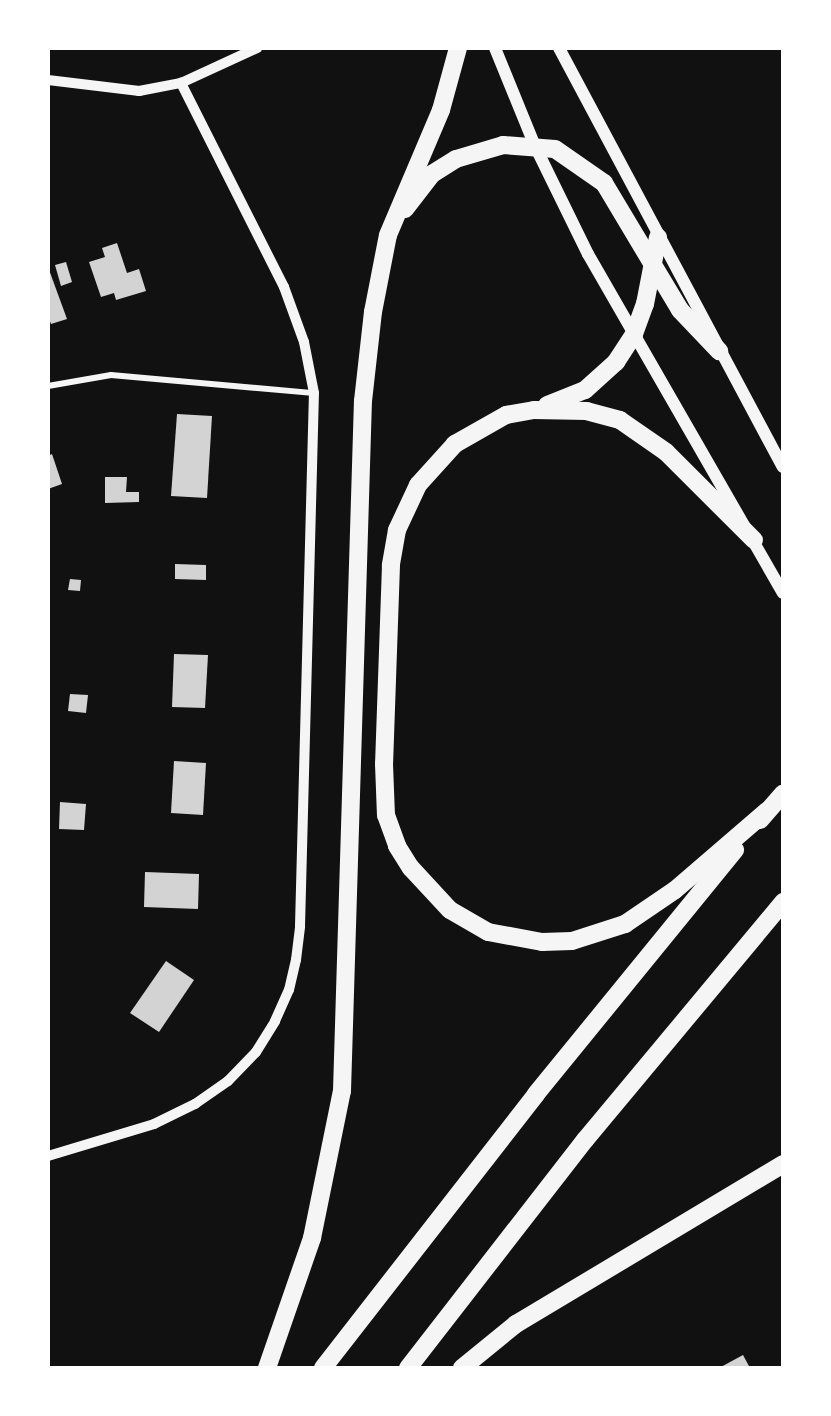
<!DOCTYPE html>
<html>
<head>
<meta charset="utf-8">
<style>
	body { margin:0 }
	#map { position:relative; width:831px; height:1416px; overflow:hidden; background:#111; font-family:Arial,sans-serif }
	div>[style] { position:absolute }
	.building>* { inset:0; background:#d3d3d3 }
	.minor>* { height:6px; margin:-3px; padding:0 3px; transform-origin:3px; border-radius:3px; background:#f5f5f5 }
	.tertiary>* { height:10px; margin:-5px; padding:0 5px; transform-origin:5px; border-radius:5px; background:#f5f5f5 }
	.secondary>* { height:12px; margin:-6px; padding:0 6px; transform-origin:6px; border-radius:6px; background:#f5f5f5 }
	.motorway>* { height:18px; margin:-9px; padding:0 9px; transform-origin:9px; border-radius:9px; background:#f5f5f5 }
	span { translate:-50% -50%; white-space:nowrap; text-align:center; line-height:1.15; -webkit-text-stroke:5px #fff; paint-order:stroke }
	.frame { position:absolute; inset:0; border:50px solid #fff; pointer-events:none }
</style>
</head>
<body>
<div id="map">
	<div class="building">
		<i style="clip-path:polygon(117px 243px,127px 273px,139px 269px,146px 291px,116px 300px,114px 293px,101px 297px,89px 262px,105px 257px,102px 248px)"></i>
		<i style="clip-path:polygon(66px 262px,72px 282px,61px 286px,55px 265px)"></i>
		<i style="clip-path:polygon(48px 267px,67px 319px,51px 324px,48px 316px)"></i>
		<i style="clip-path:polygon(177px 414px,212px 416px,207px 498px,171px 496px)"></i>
		<i style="clip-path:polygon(52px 454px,62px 484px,48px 489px,48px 456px)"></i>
		<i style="clip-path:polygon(105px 477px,127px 477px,126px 492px,139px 492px,139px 502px,105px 503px)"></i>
		<i style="clip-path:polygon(175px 564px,206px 565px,206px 580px,175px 579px)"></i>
		<i style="clip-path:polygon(70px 579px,81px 580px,80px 591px,68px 590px)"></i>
		<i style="clip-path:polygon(174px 654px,208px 655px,205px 708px,172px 707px)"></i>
		<i style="clip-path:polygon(70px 694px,88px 695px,86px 713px,68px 711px)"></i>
		<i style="clip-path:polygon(174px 761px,206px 763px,203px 815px,171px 813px)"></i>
		<i style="clip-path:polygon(60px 802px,86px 804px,84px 830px,59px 829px)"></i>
		<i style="clip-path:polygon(145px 872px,199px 874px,198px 909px,144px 907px)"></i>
		<i style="clip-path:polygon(166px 961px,194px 980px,159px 1032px,130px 1013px)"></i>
		<i style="clip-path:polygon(743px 1355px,750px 1368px,719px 1368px)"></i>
	</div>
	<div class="minor">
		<i style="left:48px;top:386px;width:64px;rotate:-9.9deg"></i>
		<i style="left:111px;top:375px;width:204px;rotate:5.1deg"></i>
	</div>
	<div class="tertiary">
		<i style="left:48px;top:80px;width:92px;rotate:6.9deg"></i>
		<i style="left:139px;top:91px;width:43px;rotate:-10.8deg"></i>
		<i style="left:181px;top:83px;width:84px;rotate:-24.7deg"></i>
		<i style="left:48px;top:1156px;width:111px;rotate:-16.8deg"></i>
		<i style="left:154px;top:1124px;width:46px;rotate:-26deg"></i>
		<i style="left:195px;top:1104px;width:40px;rotate:-34.9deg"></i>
		<i style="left:228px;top:1081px;width:40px;rotate:-46deg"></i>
		<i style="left:256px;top:1052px;width:36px;rotate:-58deg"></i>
		<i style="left:275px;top:1021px;width:34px;rotate:-66deg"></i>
		<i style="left:289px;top:990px;width:31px;rotate:-77deg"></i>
		<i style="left:296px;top:960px;width:34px;rotate:-83deg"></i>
		<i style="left:300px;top:926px;width:533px;rotate:-88.5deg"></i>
		<i style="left:314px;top:393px;width:52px;rotate:-101.1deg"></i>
		<i style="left:304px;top:342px;width:59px;rotate:-110deg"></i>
		<i style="left:284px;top:287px;width:229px;rotate:-116.8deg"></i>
	</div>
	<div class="secondary">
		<i style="left:495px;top:48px;width:106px;rotate:67.8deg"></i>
		<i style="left:535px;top:146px;width:120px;rotate:63.9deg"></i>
		<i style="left:588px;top:254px;width:391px;rotate:60.1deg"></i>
		<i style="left:559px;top:48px;width:475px;rotate:61.9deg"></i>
	</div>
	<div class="motorway">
		<i style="left:405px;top:209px;width:44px;rotate:-52.4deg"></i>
		<i style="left:432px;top:174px;width:28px;rotate:-32deg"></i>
		<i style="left:456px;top:159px;width:49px;rotate:-16.6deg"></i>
		<i style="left:503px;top:145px;width:52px;rotate:4.4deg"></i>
		<i style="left:555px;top:149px;width:60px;rotate:34.8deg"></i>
		<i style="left:604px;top:183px;width:148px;rotate:59.1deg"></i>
		<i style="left:680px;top:310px;width:57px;rotate:46.4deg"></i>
		<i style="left:547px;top:405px;width:41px;rotate:-21.5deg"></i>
		<i style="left:585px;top:390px;width:42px;rotate:-42.1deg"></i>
		<i style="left:616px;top:362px;width:33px;rotate:-57deg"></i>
		<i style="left:634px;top:334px;width:32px;rotate:-70deg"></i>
		<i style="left:645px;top:304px;width:68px;rotate:-79deg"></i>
		<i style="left:754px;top:540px;width:124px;rotate:-135deg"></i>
		<i style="left:666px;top:452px;width:56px;rotate:-145.2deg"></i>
		<i style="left:620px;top:420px;width:34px;rotate:-165deg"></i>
		<i style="left:587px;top:411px;width:53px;rotate:-178.9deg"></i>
		<i style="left:534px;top:410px;width:28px;rotate:170deg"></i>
		<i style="left:506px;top:415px;width:59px;rotate:150.4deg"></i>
		<i style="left:455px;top:444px;width:55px;rotate:132.1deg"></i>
		<i style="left:418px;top:485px;width:50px;rotate:115deg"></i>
		<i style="left:397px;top:530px;width:36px;rotate:100deg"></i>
		<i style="left:391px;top:565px;width:199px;rotate:92deg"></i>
		<i style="left:384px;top:764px;width:51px;rotate:87.8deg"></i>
		<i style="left:386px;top:815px;width:33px;rotate:70deg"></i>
		<i style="left:397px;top:846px;width:26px;rotate:58deg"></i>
		<i style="left:411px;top:868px;width:57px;rotate:47.1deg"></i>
		<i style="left:450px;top:910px;width:44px;rotate:30.1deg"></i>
		<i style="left:488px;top:932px;width:55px;rotate:10.5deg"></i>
		<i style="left:542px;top:942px;width:30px;rotate:-2deg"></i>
		<i style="left:572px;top:941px;width:56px;rotate:-17.8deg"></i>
		<i style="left:625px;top:924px;width:60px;rotate:-34.2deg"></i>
		<i style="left:675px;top:890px;width:121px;rotate:-40.7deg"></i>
		<i style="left:760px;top:820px;width:35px;rotate:-49deg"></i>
		<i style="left:267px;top:1368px;width:138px;rotate:-70.9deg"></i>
		<i style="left:312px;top:1238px;width:150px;rotate:-78.5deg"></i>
		<i style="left:342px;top:1091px;width:690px;rotate:-88.26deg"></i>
		<i style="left:363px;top:401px;width:90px;rotate:-83.6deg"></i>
		<i style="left:373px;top:312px;width:78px;rotate:-79deg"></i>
		<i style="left:388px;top:235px;width:136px;rotate:-67deg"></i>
		<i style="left:441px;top:110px;width:64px;rotate:-74.7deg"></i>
		<i style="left:323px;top:1368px;width:347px;rotate:-52.1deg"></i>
		<i style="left:536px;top:1094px;width:315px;rotate:-50.8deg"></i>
		<i style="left:408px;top:1368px;width:289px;rotate:-52.2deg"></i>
		<i style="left:585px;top:1140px;width:310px;rotate:-50.2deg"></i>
		<i style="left:462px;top:1368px;width:70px;rotate:-39.2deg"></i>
		<i style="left:516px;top:1324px;width:311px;rotate:-30.9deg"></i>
	</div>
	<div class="frame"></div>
</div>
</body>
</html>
